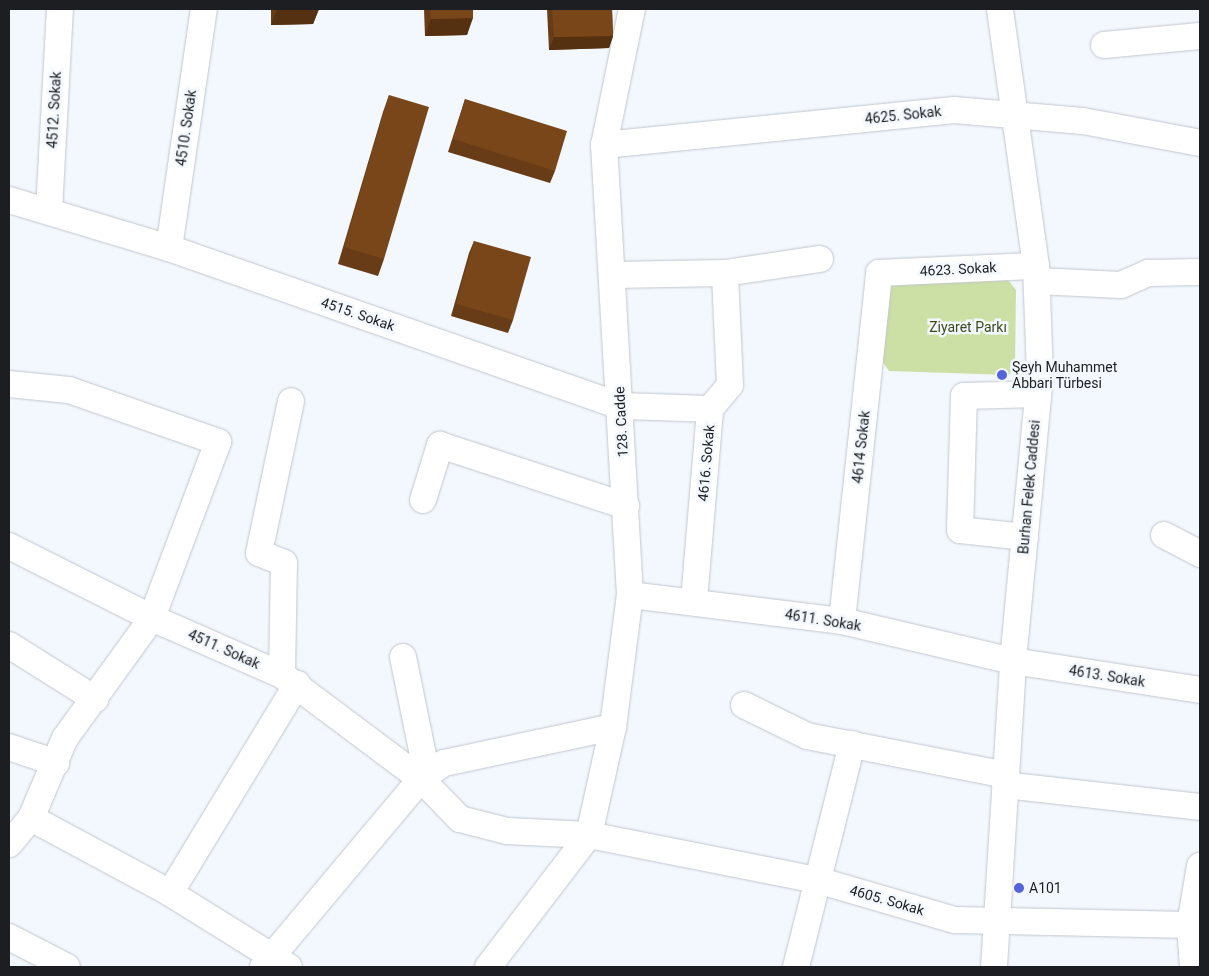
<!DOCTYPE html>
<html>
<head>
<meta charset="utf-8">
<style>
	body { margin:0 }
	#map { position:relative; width:1209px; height:976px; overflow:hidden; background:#f3f8fe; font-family:Roboto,sans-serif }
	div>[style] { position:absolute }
	.green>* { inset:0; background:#ccdfa5 }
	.roads { filter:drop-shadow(0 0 1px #c1c6cd) drop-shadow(0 0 1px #c1c6cd) }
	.minor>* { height:26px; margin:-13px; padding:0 13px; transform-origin:13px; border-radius:13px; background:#fff }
	.wall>* { inset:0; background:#683c16 }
	.shaded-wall>* { inset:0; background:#553112 }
	.building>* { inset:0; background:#79461a }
	.dots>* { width:14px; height:14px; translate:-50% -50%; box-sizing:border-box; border:2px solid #f3f8fe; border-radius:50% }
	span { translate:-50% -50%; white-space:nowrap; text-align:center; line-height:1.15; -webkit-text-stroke:5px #f3f8fe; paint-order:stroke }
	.street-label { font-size:14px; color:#1c1e21 }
	.park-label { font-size:14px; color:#3c4919 }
	.poi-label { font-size:14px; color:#1c1e21 }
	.left { translate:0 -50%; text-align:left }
	.frame { position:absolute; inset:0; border:10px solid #1c1e21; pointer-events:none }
</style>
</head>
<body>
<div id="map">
	<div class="green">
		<i style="clip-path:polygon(997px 278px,1009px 281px,1016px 290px,1015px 366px,1009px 375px,889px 371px,880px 358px,889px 286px)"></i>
	</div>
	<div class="roads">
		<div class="minor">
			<i style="left:1104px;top:45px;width:96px;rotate:-5.4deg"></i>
			<i style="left:604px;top:145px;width:352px;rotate:-5.7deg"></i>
			<i style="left:954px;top:110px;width:129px;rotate:4.9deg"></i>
			<i style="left:1083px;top:121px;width:119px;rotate:10.6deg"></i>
			<i style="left:9px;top:200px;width:167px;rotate:16.7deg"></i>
			<i style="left:169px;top:248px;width:479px;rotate:19.3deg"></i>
			<i style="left:621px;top:406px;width:89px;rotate:1.9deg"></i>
			<i style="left:49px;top:211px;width:202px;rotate:-86.9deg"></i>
			<i style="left:169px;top:248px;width:242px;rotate:-81.7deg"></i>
			<i style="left:613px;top:275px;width:112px;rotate:-1deg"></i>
			<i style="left:725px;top:273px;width:96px;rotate:-8.4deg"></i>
			<i style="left:1037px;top:281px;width:84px;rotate:2.7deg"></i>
			<i style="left:1121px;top:285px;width:30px;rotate:-24deg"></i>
			<i style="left:1148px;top:273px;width:52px;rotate:-1.1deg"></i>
			<i style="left:9px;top:384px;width:60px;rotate:5.7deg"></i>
			<i style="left:69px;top:390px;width:158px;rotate:19.2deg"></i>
			<i style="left:218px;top:442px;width:188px;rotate:110.6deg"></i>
			<i style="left:152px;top:618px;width:148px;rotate:125.9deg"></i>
			<i style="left:65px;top:738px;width:87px;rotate:113deg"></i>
			<i style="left:31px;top:818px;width:34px;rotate:130deg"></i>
			<i style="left:423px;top:500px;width:58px;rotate:-72.8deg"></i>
			<i style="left:440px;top:445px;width:196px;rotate:18.2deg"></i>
			<i style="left:1164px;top:535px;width:41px;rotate:27.8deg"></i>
			<i style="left:1025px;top:537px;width:65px;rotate:-173.9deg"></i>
			<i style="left:960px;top:530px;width:134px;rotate:-88.3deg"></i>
			<i style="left:964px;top:396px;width:74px;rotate:-1.5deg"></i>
			<i style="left:9px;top:546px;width:160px;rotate:26.7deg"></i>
			<i style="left:152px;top:618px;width:142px;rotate:23.7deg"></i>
			<i style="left:282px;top:675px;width:174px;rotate:36.8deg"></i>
			<i style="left:421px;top:779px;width:56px;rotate:45.7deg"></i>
			<i style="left:460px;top:819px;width:49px;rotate:14.3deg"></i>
			<i style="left:507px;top:831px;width:82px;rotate:2.8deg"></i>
			<i style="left:589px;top:835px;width:232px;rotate:11.2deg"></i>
			<i style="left:817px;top:880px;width:144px;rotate:16.2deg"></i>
			<i style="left:955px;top:920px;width:235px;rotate:1.2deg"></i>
			<i style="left:630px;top:595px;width:214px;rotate:7deg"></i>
			<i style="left:842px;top:621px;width:176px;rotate:13.2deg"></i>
			<i style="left:1013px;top:661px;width:189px;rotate:8.8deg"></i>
			<i style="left:694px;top:601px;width:193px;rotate:-85.2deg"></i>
			<i style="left:710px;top:409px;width:31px;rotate:-50deg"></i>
			<i style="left:730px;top:385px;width:112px;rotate:-92.6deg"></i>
			<i style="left:842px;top:621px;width:350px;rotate:-83.9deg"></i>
			<i style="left:879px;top:273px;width:157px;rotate:-2.6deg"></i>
			<i style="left:9px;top:645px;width:102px;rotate:32.1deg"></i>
			<i style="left:403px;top:657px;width:120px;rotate:78.5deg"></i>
			<i style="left:282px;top:675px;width:112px;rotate:-89deg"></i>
			<i style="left:284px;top:563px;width:27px;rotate:-158deg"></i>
			<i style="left:259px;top:553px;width:155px;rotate:-78.1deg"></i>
			<i style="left:744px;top:705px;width:70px;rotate:26.2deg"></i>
			<i style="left:807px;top:736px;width:203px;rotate:11.1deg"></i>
			<i style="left:9px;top:747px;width:50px;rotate:18.8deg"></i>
			<i style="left:1005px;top:785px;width:196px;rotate:6.4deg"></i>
			<i style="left:31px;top:818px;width:158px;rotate:28.3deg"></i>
			<i style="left:170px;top:893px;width:140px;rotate:31.9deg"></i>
			<i style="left:170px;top:893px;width:245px;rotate:-58.7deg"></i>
			<i style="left:9px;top:937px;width:65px;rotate:27.3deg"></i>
			<i style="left:263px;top:967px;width:246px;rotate:-50deg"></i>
			<i style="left:421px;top:779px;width:28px;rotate:-35deg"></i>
			<i style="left:444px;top:763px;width:173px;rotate:-12deg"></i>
			<i style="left:488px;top:967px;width:166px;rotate:-52.6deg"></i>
			<i style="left:589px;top:835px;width:111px;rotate:-77.5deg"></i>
			<i style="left:613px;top:727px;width:133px;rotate:-82.7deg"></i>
			<i style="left:630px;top:595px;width:451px;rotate:-93.3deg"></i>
			<i style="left:604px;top:145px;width:139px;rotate:-78.4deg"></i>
			<i style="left:796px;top:967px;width:230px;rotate:-75.9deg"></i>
			<i style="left:994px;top:967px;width:307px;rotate:-86.4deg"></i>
			<i style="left:1013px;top:661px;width:287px;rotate:-84.6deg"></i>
			<i style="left:1040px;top:375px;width:109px;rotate:-92.1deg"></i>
			<i style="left:1036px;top:266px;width:260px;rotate:-98deg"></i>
			<i style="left:1193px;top:967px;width:42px;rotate:-94.1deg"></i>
			<i style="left:1190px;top:925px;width:60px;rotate:-80.4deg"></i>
		</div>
	</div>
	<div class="wall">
		<i style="clip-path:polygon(271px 9px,319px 9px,313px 24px,271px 25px)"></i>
		<i style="clip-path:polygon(424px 9px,473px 9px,467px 35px,425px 36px)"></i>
		<i style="clip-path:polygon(547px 9px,612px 9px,613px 36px,609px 48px,549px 50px)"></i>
		<i style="clip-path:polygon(389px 95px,384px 259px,378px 276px,338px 264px,383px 112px)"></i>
		<i style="clip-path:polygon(465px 99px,555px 171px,550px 183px,448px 152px)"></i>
		<i style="clip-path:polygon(474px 241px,513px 320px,508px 333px,451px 316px,469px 253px)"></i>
	</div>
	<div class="shaded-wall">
		<i style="clip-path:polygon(277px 9px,319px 9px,313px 24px,271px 25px)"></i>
		<i style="clip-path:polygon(473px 18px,467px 35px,425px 36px,431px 19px)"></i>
		<i style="clip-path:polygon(613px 36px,609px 48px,549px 50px,554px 37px)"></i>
	</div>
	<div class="building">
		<i style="clip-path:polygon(430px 9px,473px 9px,473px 18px,431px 19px)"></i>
		<i style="clip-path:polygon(552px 9px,612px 9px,613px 36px,554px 37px)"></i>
		<i style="clip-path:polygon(389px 95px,429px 107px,384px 259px,344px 247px)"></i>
		<i style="clip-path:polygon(465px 99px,567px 131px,555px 171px,453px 139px)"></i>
		<i style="clip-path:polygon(474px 241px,531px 257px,513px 320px,456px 304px)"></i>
	</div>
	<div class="dots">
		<i style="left:1002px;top:375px;background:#5464da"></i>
		<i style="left:1019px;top:888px;background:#5464da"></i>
	</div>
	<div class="street-label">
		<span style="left:54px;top:110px;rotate:-87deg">4512. Sokak</span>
		<span style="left:903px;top:115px;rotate:-6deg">4625. Sokak</span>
		<span style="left:186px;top:128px;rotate:-82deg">4510. Sokak</span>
		<span style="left:958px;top:269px;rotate:-3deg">4623. Sokak</span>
		<span style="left:358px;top:314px;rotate:19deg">4515. Sokak</span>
		<span style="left:621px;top:422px;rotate:-93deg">128. Cadde</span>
		<span style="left:861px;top:447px;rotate:-84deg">4614 Sokak</span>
		<span style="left:706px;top:463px;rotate:-85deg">4616. Sokak</span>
		<span style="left:1029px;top:487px;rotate:-85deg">Burhan Felek Caddesi</span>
		<span style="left:823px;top:620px;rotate:9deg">4611. Sokak</span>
		<span style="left:224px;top:649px;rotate:24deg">4511. Sokak</span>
		<span style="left:1107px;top:676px;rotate:9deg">4613. Sokak</span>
		<span style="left:887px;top:900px;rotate:16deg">4605. Sokak</span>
	</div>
	<div class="park-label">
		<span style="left:968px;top:327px">Ziyaret Parkı</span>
	</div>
	<div class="poi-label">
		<span class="left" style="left:1012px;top:375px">Şeyh Muhammet<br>Abbari Türbesi</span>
		<span class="left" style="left:1029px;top:888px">A101</span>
	</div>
	<div class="frame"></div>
</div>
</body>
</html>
